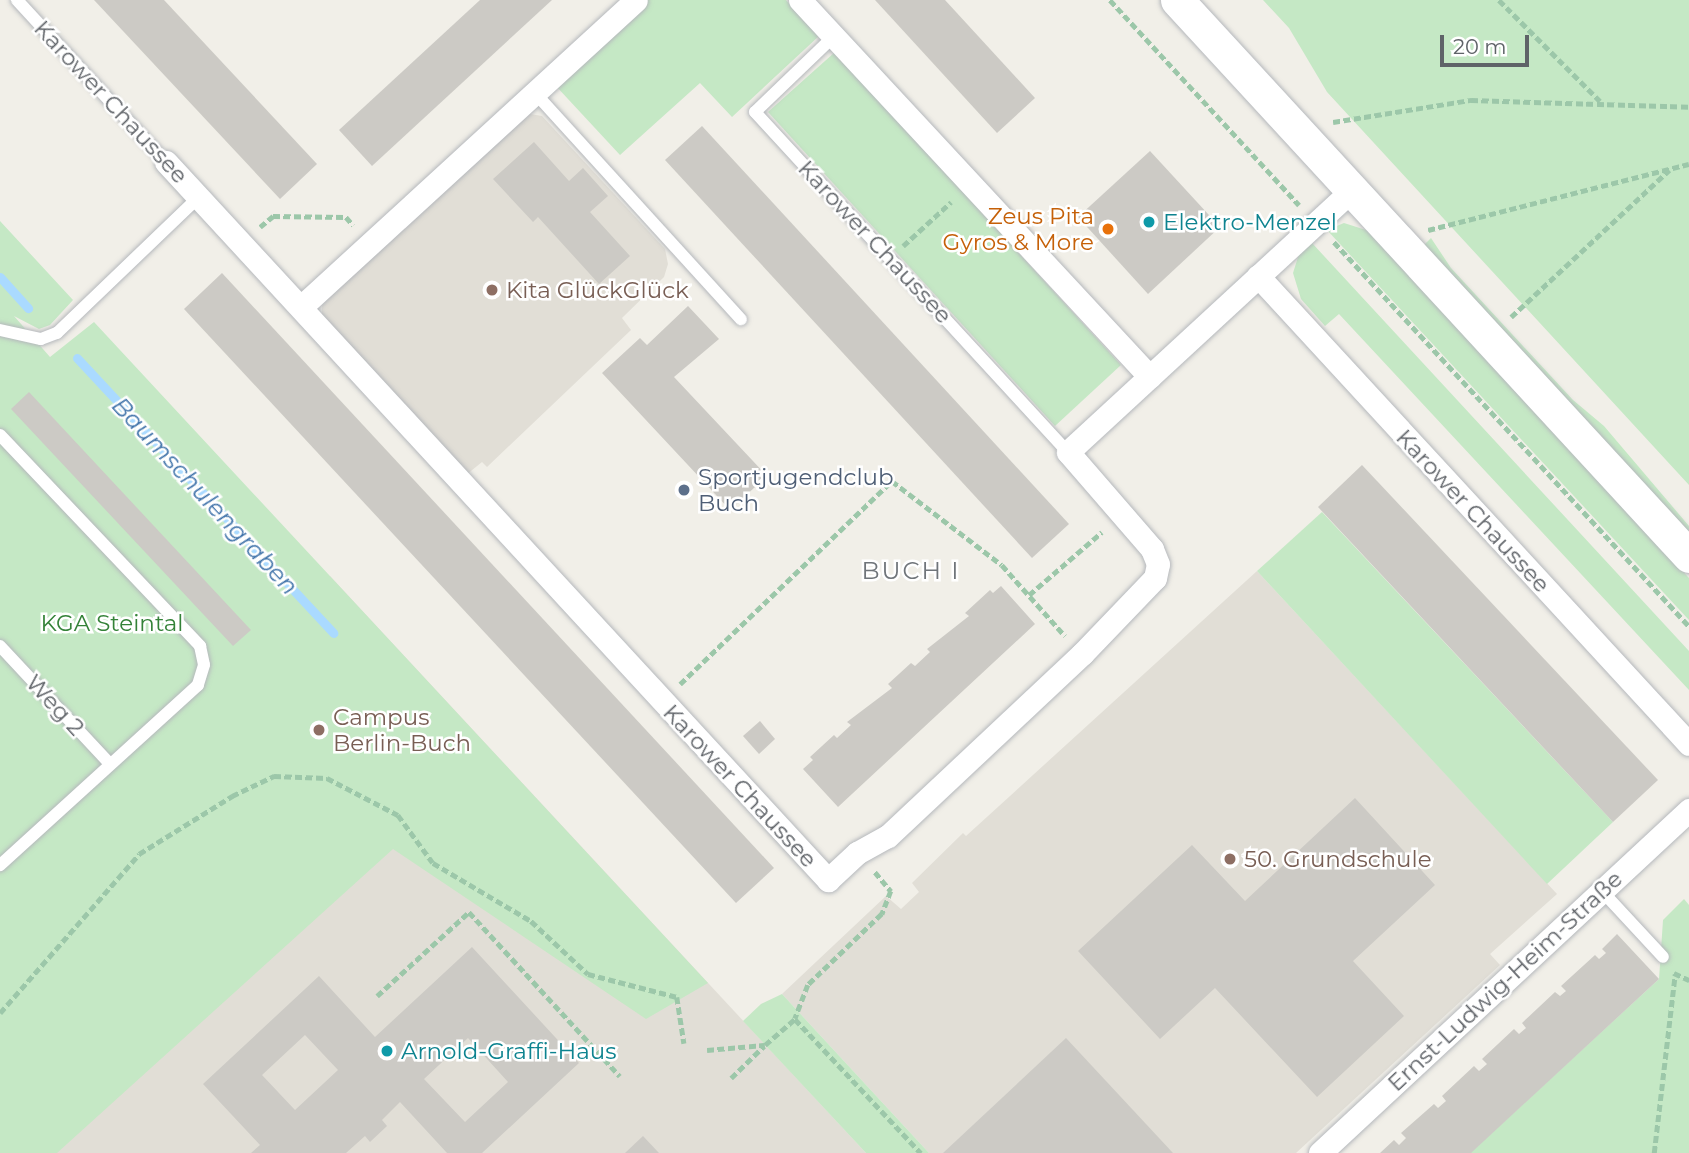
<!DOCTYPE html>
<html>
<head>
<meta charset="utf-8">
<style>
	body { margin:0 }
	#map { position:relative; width:1689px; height:1153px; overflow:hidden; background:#f1efe8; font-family:Montserrat,sans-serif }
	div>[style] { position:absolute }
	.education>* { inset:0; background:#e1ded6 }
	.green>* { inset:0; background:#c5e8c5 }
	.stream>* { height:9px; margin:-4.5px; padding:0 4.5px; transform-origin:4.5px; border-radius:4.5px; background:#aadaff }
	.building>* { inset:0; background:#cccac5 }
	.path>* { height:4.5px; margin-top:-2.25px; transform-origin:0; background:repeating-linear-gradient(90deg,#9cc7a9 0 7px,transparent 0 10.5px) }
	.roads { filter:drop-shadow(0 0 2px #b5b8bc) drop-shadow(0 0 2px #b5b8bc) }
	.lane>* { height:12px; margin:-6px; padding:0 6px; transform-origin:6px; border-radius:6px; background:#fff }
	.street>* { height:23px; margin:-11.5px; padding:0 11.5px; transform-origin:11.5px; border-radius:11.5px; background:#fff }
	.secondary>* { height:33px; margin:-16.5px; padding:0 16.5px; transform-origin:16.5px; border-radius:16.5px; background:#fff }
	.dots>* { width:19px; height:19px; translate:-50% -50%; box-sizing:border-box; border:4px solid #fff; border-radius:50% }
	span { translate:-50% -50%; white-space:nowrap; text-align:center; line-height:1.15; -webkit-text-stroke:5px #fff; paint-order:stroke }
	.street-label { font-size:23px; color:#5f6368 }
	.food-label { font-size:23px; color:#c56008 }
	.right { translate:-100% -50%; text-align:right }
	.culture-label { font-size:23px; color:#0d838f }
	.left { translate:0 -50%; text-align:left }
	.education-label { font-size:23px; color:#785e54 }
	.service-label { font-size:23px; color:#4e5e75 }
	.park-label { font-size:23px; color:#348238 }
	.water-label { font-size:24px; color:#4174aa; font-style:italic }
	.neighbourhood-label { font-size:24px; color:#70757a; letter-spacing:2px }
	.scale { position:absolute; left:1440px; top:35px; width:89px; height:32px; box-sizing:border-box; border:4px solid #5f6368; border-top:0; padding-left:9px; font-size:21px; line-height:24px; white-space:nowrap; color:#5f6368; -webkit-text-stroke:5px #fff; paint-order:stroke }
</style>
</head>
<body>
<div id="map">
	<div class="education">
		<i style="clip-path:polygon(524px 113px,542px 116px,665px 249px,668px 264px,664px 277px,622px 318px,631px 330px,487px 467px,482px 462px,466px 475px,322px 317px,322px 306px,324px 298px)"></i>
		<i style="clip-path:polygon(1257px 571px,1557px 894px,1490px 954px,1500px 965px,1296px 1153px,929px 1153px,782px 994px,886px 896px,901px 909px,919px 892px,912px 883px,963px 833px,966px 836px)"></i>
		<i style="clip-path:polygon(330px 576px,866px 1153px,0 1153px)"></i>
	</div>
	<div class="green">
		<i style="clip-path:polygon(647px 0,786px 0,819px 36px,732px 117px,700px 83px,620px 155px,555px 85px)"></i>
		<i style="clip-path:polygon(1263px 0,1689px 0,1689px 485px,1327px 92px,1289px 28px)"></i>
		<i style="clip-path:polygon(835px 52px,1121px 365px,1055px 426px,768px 112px)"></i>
		<i style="clip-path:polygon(0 221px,73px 300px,50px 325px,39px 329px,14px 316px,50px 357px,94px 322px,708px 983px,646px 1019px,393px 849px,57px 1153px,0 1153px)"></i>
		<i style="clip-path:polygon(1344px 223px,1369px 231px,1689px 578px,1689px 620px,1327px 230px)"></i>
		<i style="clip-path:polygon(1431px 238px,1451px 268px,1573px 400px,1604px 426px,1689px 526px,1689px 532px,1423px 246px)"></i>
		<i style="clip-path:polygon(1312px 243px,1689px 651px,1689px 690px,1339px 314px,1325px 326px,1301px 299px,1293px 273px,1299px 254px)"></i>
		<i style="clip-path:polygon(1322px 512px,1613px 822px,1547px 884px,1257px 571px)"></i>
		<i style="clip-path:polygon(1684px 899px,1689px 905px,1689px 1153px,1470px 1153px,1659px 979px,1663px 920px)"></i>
		<i style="clip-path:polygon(782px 994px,929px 1153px,866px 1153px,743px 1021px,761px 1004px)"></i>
	</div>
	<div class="stream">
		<i style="left:0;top:277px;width:42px;rotate:47.9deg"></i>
		<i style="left:77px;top:358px;width:376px;rotate:47deg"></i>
	</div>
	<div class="building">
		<i style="clip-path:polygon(94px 0,164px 0,317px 164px,280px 199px)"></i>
		<i style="clip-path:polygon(480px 0,552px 0,372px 166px,339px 130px)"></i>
		<i style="clip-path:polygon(875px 0,945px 0,1035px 98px,997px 133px)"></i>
		<i style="clip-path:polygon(702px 126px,1069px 524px,1032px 558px,665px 160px)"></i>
		<i style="clip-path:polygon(534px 142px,569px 181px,583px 168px,608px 196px,590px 212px,630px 256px,599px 284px,538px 217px,533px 222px,493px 179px)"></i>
		<i style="clip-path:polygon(1150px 151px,1220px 227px,1148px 294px,1078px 217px)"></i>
		<i style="clip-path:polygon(222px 273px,774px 868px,736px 903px,184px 309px)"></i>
		<i style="clip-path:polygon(688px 306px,719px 339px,674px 377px,767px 476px,730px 510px,602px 373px,640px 338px,647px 345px)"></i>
		<i style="clip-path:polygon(29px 392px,251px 630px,233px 646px,11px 409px)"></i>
		<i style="clip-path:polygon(1362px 465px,1658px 780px,1613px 822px,1318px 507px)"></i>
		<i style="clip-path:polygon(1001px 586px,1035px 624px,838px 807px,803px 769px,813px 760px,810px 757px,834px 735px,837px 738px,851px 725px,847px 722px,892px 688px,888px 684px,911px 663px,915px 666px,930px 652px,927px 649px,969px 616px,965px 613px,990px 590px,993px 593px)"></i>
		<i style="clip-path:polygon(760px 721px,775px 739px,759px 754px,743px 736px)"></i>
		<i style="clip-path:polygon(1355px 798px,1435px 885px,1353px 961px,1404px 1016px,1317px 1097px,1215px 988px,1160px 1039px,1078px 951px,1192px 845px,1245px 901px)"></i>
		<i style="clip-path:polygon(1617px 934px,1659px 979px,1471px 1153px,1380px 1153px,1394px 1140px,1399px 1145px,1406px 1138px,1401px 1133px,1434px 1104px,1438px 1108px,1446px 1101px,1442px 1096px,1474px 1066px,1479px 1071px,1487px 1064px,1482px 1059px,1514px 1029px,1519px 1034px,1526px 1028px,1522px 1023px,1555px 992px,1560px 996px,1566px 991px,1561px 986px,1595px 955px,1599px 959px,1606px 953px,1602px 949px)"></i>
		<i style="clip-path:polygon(evenodd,472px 947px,579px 1063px,482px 1153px,447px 1153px,400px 1102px,382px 1120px,387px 1126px,370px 1142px,365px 1136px,346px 1153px,251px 1153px,260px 1145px,203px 1084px,319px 976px,375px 1037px,472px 947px,305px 1035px,338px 1070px,295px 1110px,262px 1075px,305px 1035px,472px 947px,468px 1038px,508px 1082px,465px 1122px,424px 1079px,468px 1038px)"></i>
		<i style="clip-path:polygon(1066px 1038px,1173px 1153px,943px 1153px)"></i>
		<i style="clip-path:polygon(643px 1136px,659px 1153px,625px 1153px)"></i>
	</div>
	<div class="path">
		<i style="left:1110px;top:0;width:279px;rotate:47.3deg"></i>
		<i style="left:1499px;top:0;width:143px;rotate:45deg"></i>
		<i style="left:1333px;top:122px;width:140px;rotate:-9.1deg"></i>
		<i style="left:1471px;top:100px;width:218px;rotate:1.8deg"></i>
		<i style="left:260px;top:227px;width:17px;rotate:-40deg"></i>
		<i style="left:273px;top:216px;width:73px;rotate:0.8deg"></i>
		<i style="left:346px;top:217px;width:11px;rotate:49deg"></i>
		<i style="left:1428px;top:230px;width:269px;rotate:-14.2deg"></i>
		<i style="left:1334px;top:242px;width:523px;rotate:47.25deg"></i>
		<i style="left:903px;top:246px;width:65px;rotate:-42.5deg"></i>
		<i style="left:1511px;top:317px;width:216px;rotate:-42.9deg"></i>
		<i style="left:1029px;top:595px;width:96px;rotate:-40.8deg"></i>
		<i style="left:680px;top:684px;width:294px;rotate:-43.8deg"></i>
		<i style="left:892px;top:481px;width:138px;rotate:37.4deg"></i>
		<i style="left:1002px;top:565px;width:95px;rotate:48.4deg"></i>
		<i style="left:875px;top:872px;width:25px;rotate:50deg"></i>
		<i style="left:891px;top:891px;width:25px;rotate:111deg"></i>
		<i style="left:882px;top:914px;width:103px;rotate:136.2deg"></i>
		<i style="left:808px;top:985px;width:36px;rotate:111deg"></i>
		<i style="left:795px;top:1019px;width:184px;rotate:46.8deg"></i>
		<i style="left:1674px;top:973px;width:17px;rotate:25deg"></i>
		<i style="left:377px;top:996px;width:125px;rotate:-42.4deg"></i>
		<i style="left:469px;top:912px;width:223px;rotate:47.4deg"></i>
		<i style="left:0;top:1013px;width:211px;rotate:-48.8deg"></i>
		<i style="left:139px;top:854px;width:110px;rotate:-31.9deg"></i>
		<i style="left:232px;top:796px;width:47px;rotate:-25.5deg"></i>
		<i style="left:274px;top:776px;width:53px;rotate:2.2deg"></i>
		<i style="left:327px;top:778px;width:80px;rotate:27.5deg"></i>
		<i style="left:398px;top:815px;width:59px;rotate:53.9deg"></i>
		<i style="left:433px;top:863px;width:114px;rotate:30.6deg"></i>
		<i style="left:531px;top:921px;width:78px;rotate:42.9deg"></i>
		<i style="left:588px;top:974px;width:92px;rotate:14.5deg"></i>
		<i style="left:677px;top:997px;width:47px;rotate:81.3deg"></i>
		<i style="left:707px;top:1050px;width:58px;rotate:-4.9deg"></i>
		<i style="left:765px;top:1045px;width:40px;rotate:-41deg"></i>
		<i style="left:731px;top:1078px;width:46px;rotate:-44.1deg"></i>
		<i style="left:1654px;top:1153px;width:180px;rotate:-83.3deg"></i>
	</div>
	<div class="roads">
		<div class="lane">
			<i style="left:17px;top:0;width:220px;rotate:47.4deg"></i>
			<i style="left:833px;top:37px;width:108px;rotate:136.1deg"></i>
			<i style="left:755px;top:112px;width:462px;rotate:47.4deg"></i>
			<i style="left:535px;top:93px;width:306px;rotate:47.7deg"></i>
			<i style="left:0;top:330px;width:42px;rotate:12.4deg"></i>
			<i style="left:41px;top:339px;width:17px;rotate:-21deg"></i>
			<i style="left:57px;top:333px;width:197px;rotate:-43.8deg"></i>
			<i style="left:0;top:435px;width:291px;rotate:46.5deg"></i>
			<i style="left:200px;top:646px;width:19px;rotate:78deg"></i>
			<i style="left:204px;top:665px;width:21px;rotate:107deg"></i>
			<i style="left:198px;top:685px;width:268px;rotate:137.7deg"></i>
			<i style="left:0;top:646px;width:161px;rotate:47deg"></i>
			<i style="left:1601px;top:890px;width:91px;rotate:47.2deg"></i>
		</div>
		<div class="street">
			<i style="left:800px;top:0;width:514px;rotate:47.13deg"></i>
			<i style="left:166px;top:162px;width:977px;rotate:47.32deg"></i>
			<i style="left:828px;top:880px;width:40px;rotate:-43deg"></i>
			<i style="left:857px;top:853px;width:35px;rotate:-29deg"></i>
			<i style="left:888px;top:836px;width:266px;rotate:-43.2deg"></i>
			<i style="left:1082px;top:654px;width:105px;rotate:-46.2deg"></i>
			<i style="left:1155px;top:578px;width:14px;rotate:-78deg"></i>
			<i style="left:1158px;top:564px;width:16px;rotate:-112deg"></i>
			<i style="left:1152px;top:549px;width:128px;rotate:-130.9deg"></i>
			<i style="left:1068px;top:452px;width:385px;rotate:-42.7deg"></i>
			<i style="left:1258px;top:276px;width:636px;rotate:47.36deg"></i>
			<i style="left:301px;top:307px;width:454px;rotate:-42.5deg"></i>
			<i style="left:1320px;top:1153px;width:504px;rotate:-42.91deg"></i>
		</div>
		<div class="secondary">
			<i style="left:1177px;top:0;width:756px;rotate:47.36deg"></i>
		</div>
	</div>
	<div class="dots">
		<i style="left:1149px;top:222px;background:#0f9aa8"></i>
		<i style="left:1108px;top:229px;background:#e8710a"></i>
		<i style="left:492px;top:290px;background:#8d6e63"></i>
		<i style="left:684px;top:490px;background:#5c6f8a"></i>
		<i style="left:319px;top:730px;background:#8d6e63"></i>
		<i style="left:1230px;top:859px;background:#8d6e63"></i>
		<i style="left:387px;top:1051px;background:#0f9aa8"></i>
	</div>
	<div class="street-label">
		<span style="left:111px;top:102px;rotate:47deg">Karower Chaussee</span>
		<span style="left:875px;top:242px;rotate:47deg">Karower Chaussee</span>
		<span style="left:1473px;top:511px;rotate:47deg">Karower Chaussee</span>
		<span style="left:55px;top:705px;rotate:47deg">Weg 2</span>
		<span style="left:740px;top:786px;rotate:47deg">Karower Chaussee</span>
		<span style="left:1505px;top:981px;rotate:-43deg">Ernst-Ludwig-Heim-Straße</span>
	</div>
	<div class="food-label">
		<span class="right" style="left:1094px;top:229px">Zeus Pita<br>Gyros &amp; More</span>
	</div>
	<div class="culture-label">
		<span class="left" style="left:1163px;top:222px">Elektro-Menzel</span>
		<span class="left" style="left:401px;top:1051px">Arnold-Graffi-Haus</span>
	</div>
	<div class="education-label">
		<span class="left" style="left:506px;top:290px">Kita GlückGlück</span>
		<span class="left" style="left:333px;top:730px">Campus<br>Berlin-Buch</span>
		<span class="left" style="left:1244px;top:859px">50. Grundschule</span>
	</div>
	<div class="service-label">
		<span class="left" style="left:698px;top:490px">Sportjugendclub<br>Buch</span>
	</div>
	<div class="park-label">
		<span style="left:112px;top:623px">KGA Steintal</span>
	</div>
	<div class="water-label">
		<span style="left:205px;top:496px;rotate:47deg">Baumschulengraben</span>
	</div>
	<div class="neighbourhood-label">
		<span style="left:911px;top:571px">BUCH I</span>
	</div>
	<div class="scale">20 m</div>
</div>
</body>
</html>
